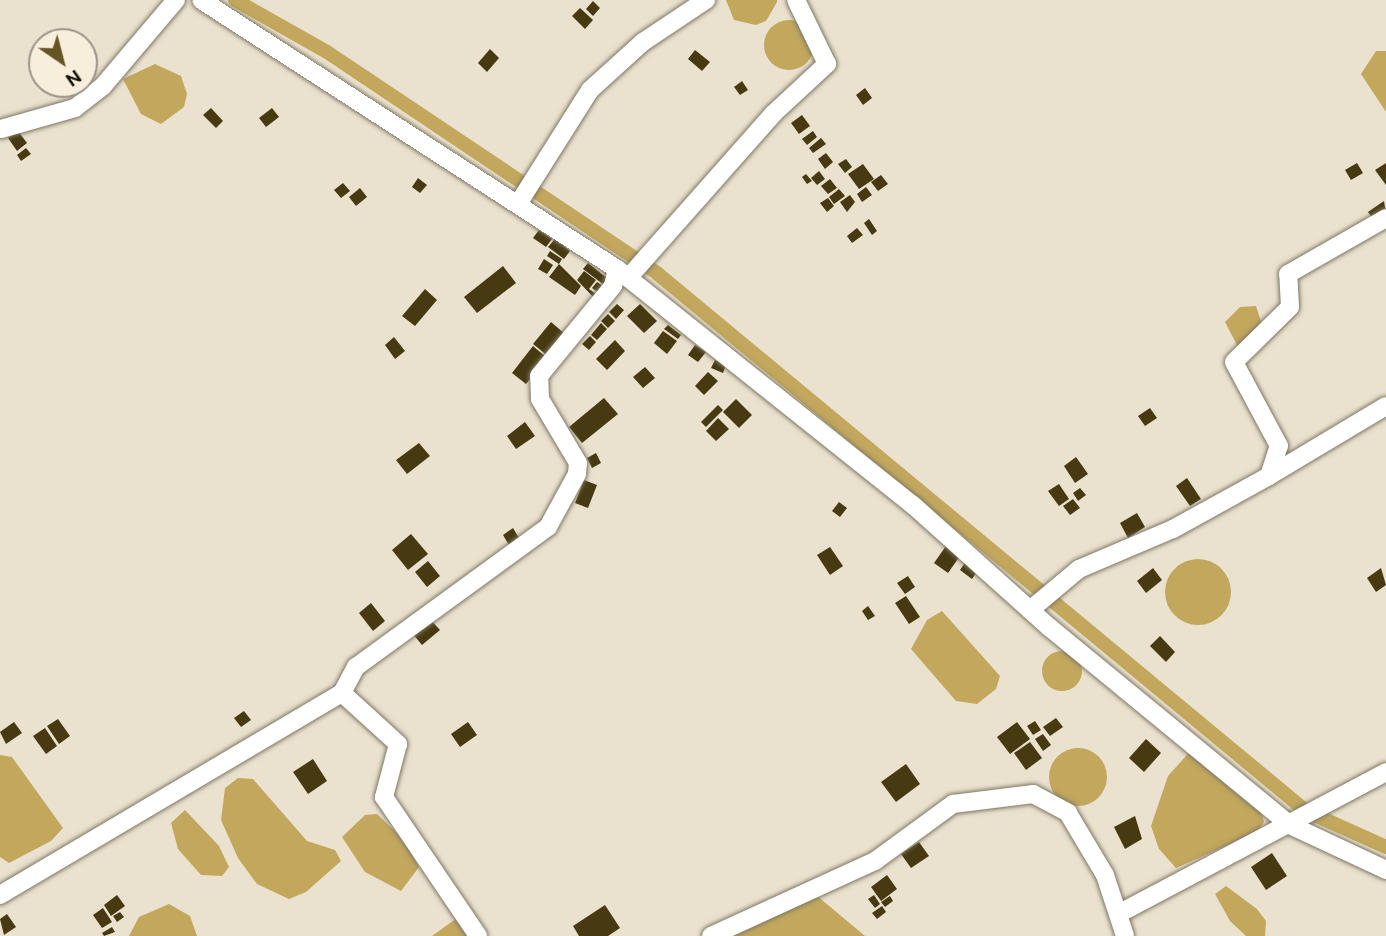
<!DOCTYPE html>
<html>
<head>
<meta charset="utf-8">
<style>
	body { margin:0 }
	#map { position:relative; width:1386px; height:936px; overflow:hidden; background:#eae2ce; font-family:Ubuntu,sans-serif }
	div>[style] { position:absolute }
	.water>* { inset:0; background:#c2a75d }
	.round { border-radius:50% }
	.canal>* { height:14px; margin:-7px; padding:0 7px; transform-origin:7px; border-radius:7px; background:#c2a75d }
	.building>* { inset:0; background:#473a11 }
	.roads { filter:drop-shadow(0 0 2px #7e7764) drop-shadow(0 0 2px #7e7764) }
	.minor>* { height:18px; margin:-9px; padding:0 9px; transform-origin:9px; border-radius:9px; background:#fff }
	span { translate:-50% -50%; white-space:nowrap; text-align:center; line-height:1.15; -webkit-text-stroke:7px #f7efdb; paint-order:stroke }
	.north { position:absolute; left:28px; top:28px; width:70px; height:70px; box-sizing:border-box; background:#f7efdb; border:2px solid #9b9587; border-radius:50%; rotate:145deg; font-size:19px; font-weight:700; line-height:28px; text-align:center; color:#120f09 }
	.north::after { content:''; display:block; margin:auto; width:24px; height:32px; background:#665523; clip-path:polygon(50% 0,100% 100%,50% 72%,0 100%) }
</style>
</head>
<body>
<div id="map">
	<div class="water">
		<i style="clip-path:polygon(726px 0,777px 0,777px 2px,766px 21px,756px 25px,734px 20px)"></i>
		<i class="round" style="left:764px;top:20px;width:50px;height:50px"></i>
		<i style="clip-path:polygon(1376px 51px,1386px 51px,1386px 112px,1361px 74px)"></i>
		<i style="clip-path:polygon(155px 64px,181px 76px,187px 94px,184px 107px,161px 124px,141px 114px,123px 79px)"></i>
		<i style="clip-path:polygon(1256px 306px,1265px 334px,1238px 347px,1225px 322px,1240px 307px)"></i>
		<i class="round" style="left:1165px;top:559px;width:66px;height:66px"></i>
		<i style="clip-path:polygon(942px 611px,1000px 676px,996px 689px,977px 704px,956px 701px,911px 649px,927px 620px)"></i>
		<i class="round" style="left:1042px;top:651px;width:40px;height:40px"></i>
		<i style="clip-path:polygon(1194px 747px,1261px 810px,1264px 822px,1257px 832px,1176px 868px,1159px 849px,1151px 826px,1168px 776px)"></i>
		<i class="round" style="left:1049px;top:748px;width:58px;height:58px"></i>
		<i style="clip-path:polygon(0 755px,12px 757px,63px 828px,51px 841px,9px 863px,0 857px)"></i>
		<i style="clip-path:polygon(238px 778px,253px 779px,307px 841px,335px 850px,341px 861px,306px 892px,289px 899px,257px 884px,238px 858px,221px 820px,225px 788px)"></i>
		<i style="clip-path:polygon(185px 810px,219px 846px,229px 867px,222px 876px,201px 875px,178px 849px,171px 823px)"></i>
		<i style="clip-path:polygon(377px 814px,403px 839px,419px 867px,401px 891px,365px 872px,342px 837px,365px 815px)"></i>
		<i style="clip-path:polygon(1226px 886px,1257px 909px,1266px 921px,1265px 936px,1246px 936px,1230px 921px,1215px 894px)"></i>
		<i style="clip-path:polygon(816px 895px,865px 936px,726px 936px)"></i>
		<i style="clip-path:polygon(169px 904px,190px 916px,197px 936px,129px 936px,139px 917px)"></i>
		<i style="clip-path:polygon(457px 918px,474px 936px,432px 936px)"></i>
	</div>
	<div class="canal">
		<i style="left:235px;top:0;width:106px;rotate:29.5deg"></i>
		<i style="left:327px;top:52px;width:399px;rotate:33.8deg"></i>
		<i style="left:658px;top:274px;width:842px;rotate:39.65deg"></i>
		<i style="left:1306px;top:811px;width:88px;rotate:24.2deg"></i>
	</div>
	<div class="building">
		<i style="clip-path:polygon(593px 1px,600px 8px,593px 16px,586px 9px)"></i>
		<i style="clip-path:polygon(580px 8px,593px 20px,585px 29px,572px 16px)"></i>
		<i style="clip-path:polygon(490px 49px,499px 58px,487px 72px,478px 63px)"></i>
		<i style="clip-path:polygon(695px 50px,710px 62px,702px 71px,688px 59px)"></i>
		<i style="clip-path:polygon(742px 81px,748px 90px,740px 95px,734px 87px)"></i>
		<i style="clip-path:polygon(865px 88px,872px 98px,863px 105px,856px 95px)"></i>
		<i style="clip-path:polygon(211px 108px,223px 121px,216px 128px,203px 115px)"></i>
		<i style="clip-path:polygon(272px 108px,279px 117px,266px 127px,259px 118px)"></i>
		<i style="clip-path:polygon(802px 115px,810px 126px,799px 134px,791px 123px)"></i>
		<i style="clip-path:polygon(18px 131px,27px 143px,17px 151px,8px 138px)"></i>
		<i style="clip-path:polygon(813px 131px,817px 137px,807px 145px,802px 139px)"></i>
		<i style="clip-path:polygon(821px 138px,826px 144px,813px 153px,809px 148px)"></i>
		<i style="clip-path:polygon(26px 148px,31px 154px,21px 161px,17px 155px)"></i>
		<i style="clip-path:polygon(826px 153px,833px 162px,825px 169px,818px 159px)"></i>
		<i style="clip-path:polygon(846px 159px,852px 167px,845px 173px,838px 164px)"></i>
		<i style="clip-path:polygon(1357px 163px,1363px 173px,1351px 180px,1345px 170px)"></i>
		<i style="clip-path:polygon(1386px 163px,1386px 185px,1375px 170px)"></i>
		<i style="clip-path:polygon(863px 164px,874px 179px,859px 189px,848px 174px)"></i>
		<i style="clip-path:polygon(819px 171px,825px 179px,817px 185px,811px 178px)"></i>
		<i style="clip-path:polygon(806px 174px,812px 181px,807px 184px,802px 177px)"></i>
		<i style="clip-path:polygon(881px 175px,888px 184px,878px 191px,871px 182px)"></i>
		<i style="clip-path:polygon(418px 178px,427px 185px,420px 193px,412px 187px)"></i>
		<i style="clip-path:polygon(830px 179px,837px 188px,828px 194px,821px 186px)"></i>
		<i style="clip-path:polygon(343px 183px,350px 191px,341px 198px,334px 190px)"></i>
		<i style="clip-path:polygon(866px 187px,872px 195px,862px 202px,857px 194px)"></i>
		<i style="clip-path:polygon(360px 188px,367px 197px,356px 206px,349px 197px)"></i>
		<i style="clip-path:polygon(839px 189px,845px 196px,834px 204px,829px 197px)"></i>
		<i style="clip-path:polygon(850px 195px,855px 202px,847px 212px,840px 202px)"></i>
		<i style="clip-path:polygon(828px 198px,834px 206px,827px 212px,820px 203px)"></i>
		<i style="clip-path:polygon(1384px 201px,1386px 215px,1375px 222px,1368px 212px)"></i>
		<i style="clip-path:polygon(869px 219px,877px 231px,872px 235px,864px 223px)"></i>
		<i style="clip-path:polygon(857px 228px,863px 235px,852px 243px,847px 236px)"></i>
		<i style="clip-path:polygon(539px 230px,552px 239px,546px 247px,533px 238px)"></i>
		<i style="clip-path:polygon(555px 239px,570px 251px,564px 259px,548px 247px)"></i>
		<i style="clip-path:polygon(550px 251px,562px 259px,559px 264px,547px 256px)"></i>
		<i style="clip-path:polygon(544px 259px,553px 265px,547px 274px,538px 269px)"></i>
		<i style="clip-path:polygon(588px 263px,612px 282px,608px 288px,583px 269px)"></i>
		<i style="clip-path:polygon(559px 264px,581px 286px,575px 295px,549px 277px)"></i>
		<i style="clip-path:polygon(503px 266px,516px 283px,477px 313px,464px 297px)"></i>
		<i style="clip-path:polygon(584px 271px,596px 280px,589px 289px,600px 297px,597px 301px,577px 280px)"></i>
		<i style="clip-path:polygon(597px 282px,607px 289px,602px 295px,592px 288px)"></i>
		<i style="clip-path:polygon(425px 289px,437px 300px,415px 326px,402px 316px)"></i>
		<i style="clip-path:polygon(617px 304px,624px 310px,616px 319px,609px 312px)"></i>
		<i style="clip-path:polygon(640px 304px,657px 321px,644px 333px,627px 316px)"></i>
		<i style="clip-path:polygon(608px 314px,615px 321px,608px 328px,601px 321px)"></i>
		<i style="clip-path:polygon(551px 322px,565px 334px,548px 356px,533px 344px)"></i>
		<i style="clip-path:polygon(601px 323px,607px 329px,597px 340px,591px 335px)"></i>
		<i style="clip-path:polygon(668px 325px,681px 335px,678px 339px,664px 329px)"></i>
		<i style="clip-path:polygon(663px 331px,677px 341px,667px 354px,654px 343px)"></i>
		<i style="clip-path:polygon(590px 336px,596px 342px,589px 350px,582px 344px)"></i>
		<i style="clip-path:polygon(394px 337px,405px 351px,395px 359px,385px 345px)"></i>
		<i style="clip-path:polygon(615px 340px,625px 351px,607px 370px,596px 359px)"></i>
		<i style="clip-path:polygon(695px 345px,706px 352px,698px 362px,688px 355px)"></i>
		<i style="clip-path:polygon(533px 346px,547px 358px,526px 384px,512px 373px)"></i>
		<i style="clip-path:polygon(715px 360px,726px 365px,723px 373px,711px 368px)"></i>
		<i style="clip-path:polygon(645px 367px,655px 378px,643px 388px,633px 377px)"></i>
		<i style="clip-path:polygon(708px 372px,718px 381px,704px 395px,695px 386px)"></i>
		<i style="clip-path:polygon(604px 398px,618px 414px,582px 443px,569px 427px)"></i>
		<i style="clip-path:polygon(736px 399px,752px 415px,739px 428px,723px 412px)"></i>
		<i style="clip-path:polygon(718px 405px,723px 410px,706px 427px,701px 422px)"></i>
		<i style="clip-path:polygon(1150px 408px,1157px 418px,1145px 426px,1138px 416px)"></i>
		<i style="clip-path:polygon(718px 418px,729px 429px,716px 441px,706px 431px)"></i>
		<i style="clip-path:polygon(525px 422px,535px 436px,516px 449px,507px 436px)"></i>
		<i style="clip-path:polygon(419px 443px,430px 456px,407px 474px,396px 460px)"></i>
		<i style="clip-path:polygon(596px 453px,601px 463px,592px 468px,587px 458px)"></i>
		<i style="clip-path:polygon(1076px 457px,1088px 474px,1075px 483px,1064px 466px)"></i>
		<i style="clip-path:polygon(1187px 478px,1201px 499px,1190px 506px,1176px 486px)"></i>
		<i style="clip-path:polygon(584px 480px,597px 485px,588px 508px,575px 503px)"></i>
		<i style="clip-path:polygon(1059px 484px,1069px 499px,1059px 506px,1048px 491px)"></i>
		<i style="clip-path:polygon(1080px 488px,1086px 495px,1078px 501px,1073px 493px)"></i>
		<i style="clip-path:polygon(1073px 499px,1080px 508px,1070px 515px,1063px 506px)"></i>
		<i style="clip-path:polygon(839px 502px,847px 508px,840px 517px,832px 511px)"></i>
		<i style="clip-path:polygon(1137px 513px,1145px 527px,1128px 538px,1120px 523px)"></i>
		<i style="clip-path:polygon(513px 528px,519px 538px,509px 545px,503px 535px)"></i>
		<i style="clip-path:polygon(411px 534px,428px 554px,408px 570px,392px 550px)"></i>
		<i style="clip-path:polygon(946px 546px,960px 556px,948px 573px,934px 563px)"></i>
		<i style="clip-path:polygon(830px 547px,843px 566px,830px 575px,817px 555px)"></i>
		<i style="clip-path:polygon(428px 561px,440px 576px,427px 587px,415px 572px)"></i>
		<i style="clip-path:polygon(966px 561px,978px 570px,972px 579px,960px 570px)"></i>
		<i style="clip-path:polygon(1153px 568px,1162px 580px,1146px 593px,1137px 581px)"></i>
		<i style="clip-path:polygon(1381px 568px,1386px 585px,1376px 592px,1367px 578px)"></i>
		<i style="clip-path:polygon(908px 576px,915px 587px,905px 594px,897px 583px)"></i>
		<i style="clip-path:polygon(906px 596px,920px 617px,909px 624px,895px 603px)"></i>
		<i style="clip-path:polygon(371px 603px,385px 621px,373px 631px,359px 613px)"></i>
		<i style="clip-path:polygon(868px 606px,875px 616px,868px 620px,862px 611px)"></i>
		<i style="clip-path:polygon(429px 618px,440px 630px,422px 645px,412px 633px)"></i>
		<i style="clip-path:polygon(1160px 636px,1175px 652px,1166px 662px,1150px 646px)"></i>
		<i style="clip-path:polygon(244px 711px,251px 720px,241px 727px,234px 718px)"></i>
		<i style="clip-path:polygon(1056px 718px,1063px 727px,1050px 736px,1043px 727px)"></i>
		<i style="clip-path:polygon(58px 719px,70px 736px,59px 744px,47px 726px)"></i>
		<i style="clip-path:polygon(1035px 721px,1041px 730px,1033px 735px,1027px 726px)"></i>
		<i style="clip-path:polygon(14px 722px,22px 733px,6px 744px,0 732px)"></i>
		<i style="clip-path:polygon(468px 722px,477px 735px,460px 747px,451px 734px)"></i>
		<i style="clip-path:polygon(1017px 722px,1030px 739px,1010px 754px,997px 737px)"></i>
		<i style="clip-path:polygon(45px 728px,57px 746px,46px 754px,33px 736px)"></i>
		<i style="clip-path:polygon(1043px 734px,1051px 745px,1043px 751px,1035px 739px)"></i>
		<i style="clip-path:polygon(1146px 739px,1161px 753px,1144px 772px,1129px 758px)"></i>
		<i style="clip-path:polygon(1030px 742px,1042px 758px,1026px 770px,1014px 753px)"></i>
		<i style="clip-path:polygon(313px 759px,327px 781px,308px 794px,293px 772px)"></i>
		<i style="clip-path:polygon(906px 764px,920px 784px,896px 802px,881px 782px)"></i>
		<i style="clip-path:polygon(1135px 816px,1142px 839px,1125px 849px,1114px 827px)"></i>
		<i style="clip-path:polygon(919px 842px,929px 856px,911px 868px,901px 854px)"></i>
		<i style="clip-path:polygon(1272px 853px,1287px 876px,1266px 890px,1251px 867px)"></i>
		<i style="clip-path:polygon(887px 875px,897px 889px,881px 901px,871px 887px)"></i>
		<i style="clip-path:polygon(117px 895px,125px 906px,111px 916px,104px 905px)"></i>
		<i style="clip-path:polygon(874px 895px,880px 904px,875px 908px,868px 899px)"></i>
		<i style="clip-path:polygon(890px 896px,893px 901px,885px 907px,881px 902px)"></i>
		<i style="clip-path:polygon(605px 905px,620px 928px,608px 936px,579px 936px,573px 926px)"></i>
		<i style="clip-path:polygon(882px 906px,886px 912px,877px 919px,872px 913px)"></i>
		<i style="clip-path:polygon(103px 908px,112px 922px,102px 928px,93px 915px)"></i>
		<i style="clip-path:polygon(120px 912px,124px 917px,117px 922px,113px 916px)"></i>
		<i style="clip-path:polygon(7px 914px,16px 927px,4px 935px,0 919px)"></i>
		<i style="clip-path:polygon(112px 927px,115px 932px,104px 936px,102px 933px)"></i>
	</div>
	<div class="roads">
		<div class="minor">
			<i style="left:1px;top:129px;width:77px;rotate:-15.8deg"></i>
			<i style="left:75px;top:108px;width:36px;rotate:-38deg"></i>
			<i style="left:103px;top:86px;width:113px;rotate:-49.7deg"></i>
			<i style="left:518px;top:204px;width:135px;rotate:-57.7deg"></i>
			<i style="left:590px;top:90px;width:72px;rotate:-42.2deg"></i>
			<i style="left:643px;top:42px;width:76px;rotate:-33.7deg"></i>
			<i style="left:617px;top:269px;width:379px;rotate:38.6deg"></i>
			<i style="left:913px;top:505px;width:183px;rotate:41.9deg"></i>
			<i style="left:1049px;top:627px;width:312px;rotate:39.4deg"></i>
			<i style="left:1290px;top:825px;width:106px;rotate:25.1deg"></i>
			<i style="left:628px;top:278px;width:219px;rotate:-48.5deg"></i>
			<i style="left:773px;top:114px;width:74px;rotate:-42.8deg"></i>
			<i style="left:827px;top:64px;width:71px;rotate:-115.8deg"></i>
			<i style="left:1269px;top:476px;width:136px;rotate:-30.9deg"></i>
			<i style="left:1030px;top:610px;width:64px;rotate:-39.9deg"></i>
			<i style="left:1079px;top:569px;width:102px;rotate:-23.1deg"></i>
			<i style="left:1173px;top:529px;width:110px;rotate:-28.9deg"></i>
			<i style="left:1269px;top:476px;width:32px;rotate:-72deg"></i>
			<i style="left:1279px;top:446px;width:95px;rotate:-118.2deg"></i>
			<i style="left:1234px;top:362px;width:78px;rotate:-44.5deg"></i>
			<i style="left:1290px;top:307px;width:33px;rotate:-93deg"></i>
			<i style="left:1288px;top:274px;width:113px;rotate:-29.7deg"></i>
			<i style="left:342px;top:693px;width:76px;rotate:42.3deg"></i>
			<i style="left:398px;top:744px;width:55px;rotate:104.8deg"></i>
			<i style="left:384px;top:797px;width:168px;rotate:55.9deg"></i>
			<i style="left:0;top:895px;width:397px;rotate:-30.6deg"></i>
			<i style="left:342px;top:693px;width:30px;rotate:-62deg"></i>
			<i style="left:356px;top:667px;width:238px;rotate:-36.1deg"></i>
			<i style="left:548px;top:527px;width:60px;rotate:-61.3deg"></i>
			<i style="left:577px;top:474px;width:11px;rotate:-85deg"></i>
			<i style="left:578px;top:463px;width:74px;rotate:-120.7deg"></i>
			<i style="left:540px;top:399px;width:23px;rotate:-92deg"></i>
			<i style="left:539px;top:376px;width:117px;rotate:-50.6deg"></i>
			<i style="left:613px;top:286px;width:17px;rotate:-77deg"></i>
			<i style="left:617px;top:269px;width:495px;rotate:-147.1deg"></i>
			<i style="left:1120px;top:913px;width:301px;rotate:-27.9deg"></i>
			<i style="left:711px;top:936px;width:180px;rotate:-24.6deg"></i>
			<i style="left:875px;top:861px;width:97px;rotate:-36.2deg"></i>
			<i style="left:953px;top:804px;width:81px;rotate:-7.1deg"></i>
			<i style="left:1033px;top:794px;width:40px;rotate:28deg"></i>
			<i style="left:1068px;top:813px;width:72px;rotate:59.2deg"></i>
			<i style="left:1105px;top:875px;width:64px;rotate:71.8deg"></i>
		</div>
	</div>
	<div class="north">N</div>
</div>
</body>
</html>
